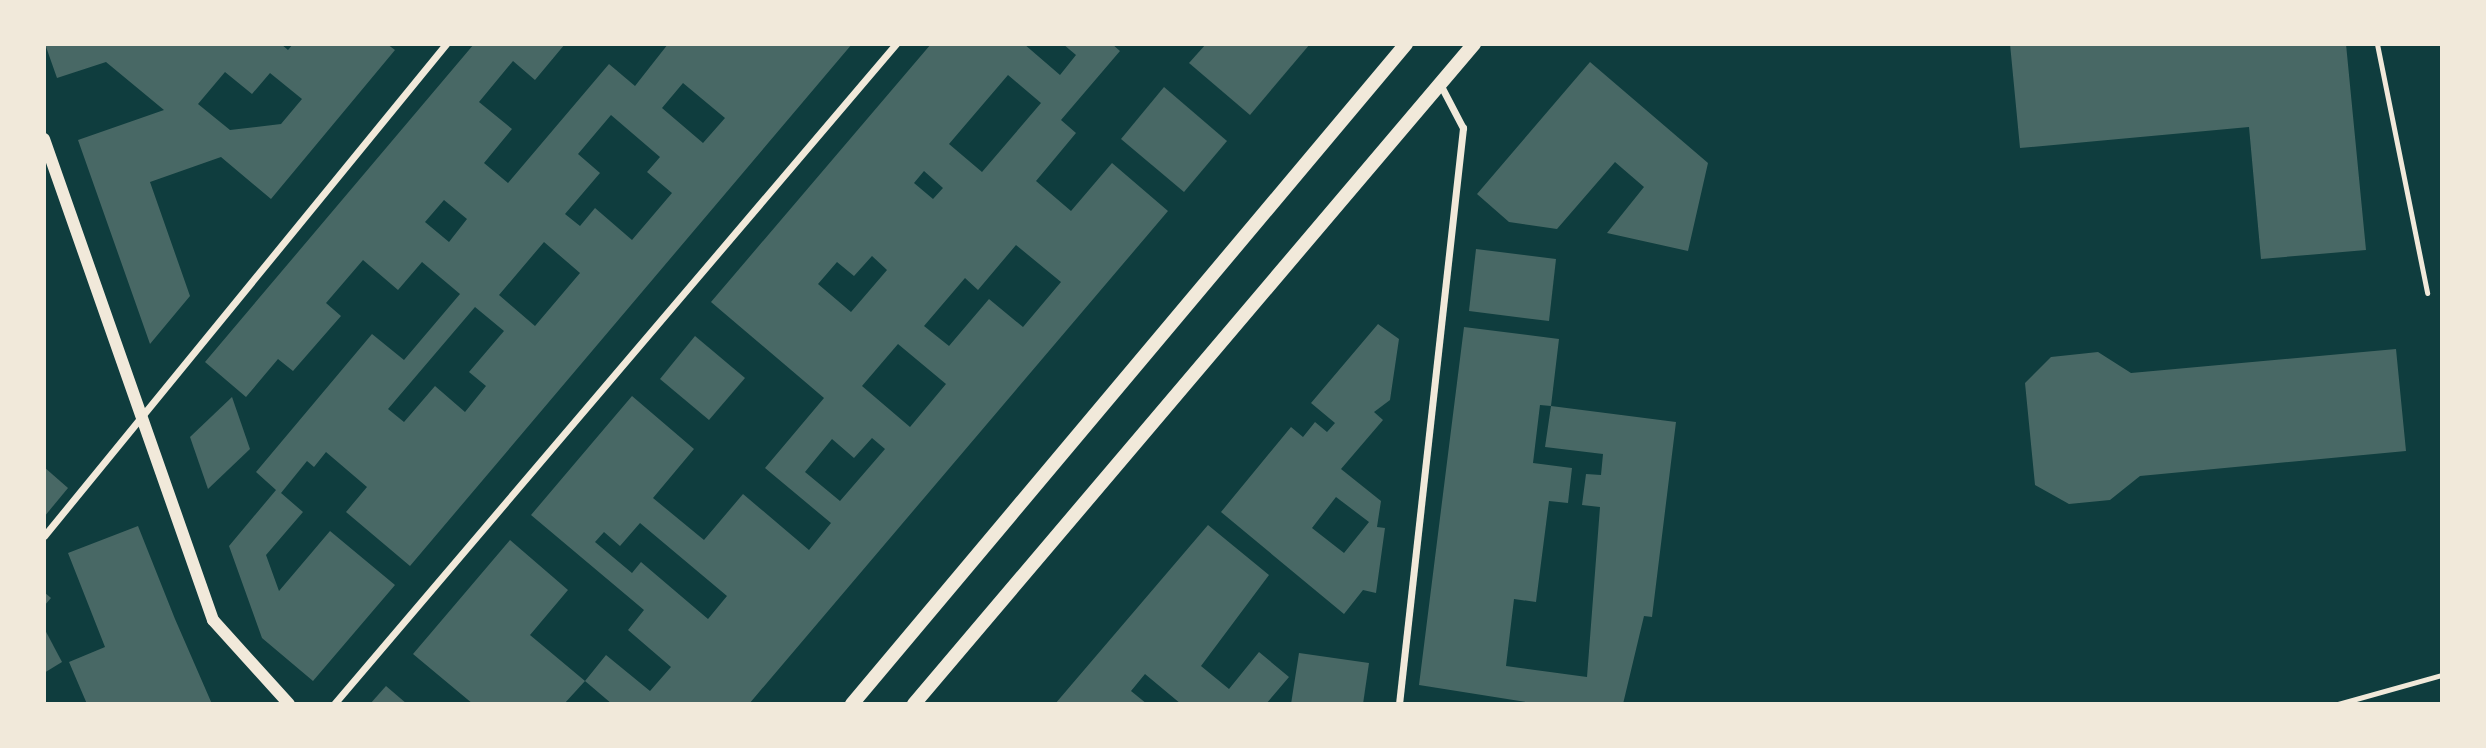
<!DOCTYPE html>
<html>
<head>
<meta charset="utf-8">
<style>
	body { margin:0 }
	#map { position:relative; width:2486px; height:748px; overflow:hidden; background:#0f3d3e; font-family:Barlow,sans-serif }
	div>[style] { position:absolute }
	.building>* { inset:0; background:#486865 }
	.service>* { height:5px; margin:-2.5px; padding:0 2.5px; transform-origin:2.5px; border-radius:2.5px; background:#f1e9da }
	.minor>* { height:7px; margin:-3.5px; padding:0 3.5px; transform-origin:3.5px; border-radius:3.5px; background:#f1e9da }
	.tertiary>* { height:12px; margin:-6px; padding:0 6px; transform-origin:6px; border-radius:6px; background:#f1e9da }
	.secondary>* { height:14px; margin:-7px; padding:0 7px; transform-origin:7px; border-radius:7px; background:#f1e9da }
	span { translate:-50% -50%; white-space:nowrap; text-align:center; line-height:1.15; -webkit-text-stroke:6px #f1e9da; paint-order:stroke }
	.frame { position:absolute; inset:0; border:46px solid #f1e9da; pointer-events:none }
</style>
</head>
<body>
<div id="map">
	<div class="building">
		<i style="clip-path:polygon(evenodd,45px 44px,281px 44px,288px 50px,293px 44px,387px 44px,395px 50px,271px 199px,221px 157px,150px 182px,190px 296px,150px 344px,78px 140px,164px 110px,106px 62px,57px 78px,45px 44px,225px 72px,252px 94px,270px 73px,302px 99px,281px 124px,230px 130px,198px 104px,225px 72px)"></i>
		<i style="clip-path:polygon(evenodd,474px 44px,565px 44px,535px 80px,513px 61px,479px 102px,512px 129px,484px 163px,508px 183px,609px 64px,635px 86px,668px 44px,852px 44px,410px 566px,346px 512px,367px 487px,326px 452px,314px 467px,307px 461px,281px 493px,303px 512px,266px 555px,279px 591px,330px 531px,395px 585px,313px 681px,262px 638px,229px 546px,276px 490px,256px 472px,372px 334px,404px 360px,460px 294px,422px 262px,398px 290px,363px 260px,326px 303px,341px 316px,293px 371px,278px 359px,246px 397px,205px 362px,474px 44px,683px 83px,725px 118px,703px 143px,662px 108px,683px 83px,474px 44px,611px 115px,660px 157px,647px 172px,672px 193px,632px 240px,595px 208px,580px 226px,565px 214px,600px 173px,578px 154px,611px 115px,474px 44px,444px 200px,467px 219px,449px 242px,425px 222px,444px 200px,474px 44px,544px 242px,580px 273px,535px 326px,499px 295px,544px 242px,474px 44px,475px 307px,504px 331px,469px 372px,486px 386px,465px 412px,435px 386px,404px 422px,388px 409px,475px 307px)"></i>
		<i style="clip-path:polygon(evenodd,931px 44px,1024px 44px,1060px 75px,1076px 55px,1063px 44px,1112px 44px,1120px 51px,1061px 120px,1076px 133px,1036px 181px,1071px 211px,1112px 163px,1168px 211px,749px 704px,612px 704px,585px 681px,606px 655px,650px 691px,671px 667px,628px 630px,644px 610px,531px 515px,632px 396px,694px 449px,653px 498px,704px 540px,743px 494px,809px 550px,831px 523px,765px 468px,824px 398px,711px 302px,931px 44px,1008px 75px,1041px 103px,982px 172px,949px 144px,1008px 75px,931px 44px,924px 171px,943px 188px,933px 199px,914px 183px,924px 171px,931px 44px,1016px 245px,1061px 282px,1023px 327px,989px 299px,949px 346px,924px 326px,965px 278px,978px 290px,1016px 245px,931px 44px,872px 256px,887px 270px,851px 312px,818px 284px,837px 262px,854px 276px,872px 256px,931px 44px,898px 344px,946px 384px,910px 427px,862px 386px,898px 344px,931px 44px,872px 438px,885px 449px,840px 501px,805px 472px,832px 439px,854px 458px,872px 438px,931px 44px,640px 523px,727px 596px,708px 619px,641px 562px,632px 573px,595px 542px,604px 532px,620px 546px,640px 523px)"></i>
		<i style="clip-path:polygon(1206px 44px,1310px 44px,1250px 115px,1189px 63px)"></i>
		<i style="clip-path:polygon(2010px 44px,2346px 44px,2366px 250px,2261px 259px,2249px 127px,2020px 148px)"></i>
		<i style="clip-path:polygon(1590px 62px,1708px 163px,1688px 251px,1607px 233px,1644px 187px,1615px 162px,1557px 229px,1509px 222px,1477px 194px)"></i>
		<i style="clip-path:polygon(1164px 87px,1227px 141px,1184px 192px,1121px 139px)"></i>
		<i style="clip-path:polygon(1476px 249px,1556px 259px,1549px 321px,1469px 311px)"></i>
		<i style="clip-path:polygon(evenodd,1378px 324px,1399px 339px,1390px 400px,1374px 412px,1383px 420px,1341px 469px,1381px 501px,1377px 527px,1385px 528px,1376px 593px,1363px 590px,1344px 614px,1221px 512px,1291px 427px,1303px 437px,1315px 422px,1327px 432px,1335px 423px,1311px 403px,1378px 324px,1336px 497px,1369px 522px,1344px 553px,1312px 528px,1336px 497px)"></i>
		<i style="clip-path:polygon(1464px 327px,1559px 339px,1551px 406px,1540px 405px,1533px 463px,1572px 468px,1568px 503px,1549px 501px,1536px 602px,1514px 599px,1506px 666px,1587px 677px,1600px 507px,1582px 505px,1586px 474px,1601px 475px,1603px 454px,1545px 447px,1551px 406px,1676px 422px,1652px 617px,1644px 616px,1623px 704px,1538px 704px,1419px 685px)"></i>
		<i style="clip-path:polygon(695px 336px,745px 378px,709px 420px,660px 379px)"></i>
		<i style="clip-path:polygon(2396px 349px,2406px 451px,2140px 476px,2110px 500px,2069px 504px,2035px 485px,2025px 383px,2051px 357px,2098px 352px,2131px 373px)"></i>
		<i style="clip-path:polygon(232px 397px,250px 449px,208px 489px,190px 437px)"></i>
		<i style="clip-path:polygon(44px 467px,68px 488px,44px 517px)"></i>
		<i style="clip-path:polygon(1208px 525px,1269px 575px,1201px 666px,1229px 689px,1259px 652px,1289px 677px,1266px 704px,1181px 704px,1145px 674px,1131px 691px,1147px 704px,1055px 704px)"></i>
		<i style="clip-path:polygon(138px 526px,175px 619px,212px 704px,87px 704px,69px 662px,105px 647px,68px 553px)"></i>
		<i style="clip-path:polygon(510px 540px,568px 590px,530px 635px,585px 681px,564px 704px,473px 704px,413px 654px)"></i>
		<i style="clip-path:polygon(44px 592px,51px 598px,44px 606px)"></i>
		<i style="clip-path:polygon(44px 628px,62px 662px,44px 673px)"></i>
		<i style="clip-path:polygon(1299px 653px,1369px 663px,1363px 704px,1291px 704px)"></i>
		<i style="clip-path:polygon(386px 686px,407px 704px,370px 704px)"></i>
	</div>
	<div class="service">
		<i style="left:2377px;top:44px;width:254px;rotate:78.6deg"></i>
		<i style="left:2338px;top:704px;width:108px;rotate:-15.6deg"></i>
	</div>
	<div class="minor">
		<i style="left:44px;top:536px;width:635px;rotate:-50.75deg"></i>
		<i style="left:334px;top:704px;width:867px;rotate:-49.59deg"></i>
		<i style="left:1399px;top:704px;width:580px;rotate:-83.66deg"></i>
		<i style="left:1463px;top:128px;width:47px;rotate:-117.6deg"></i>
	</div>
	<div class="tertiary">
		<i style="left:44px;top:139px;width:510px;rotate:70.64deg"></i>
		<i style="left:213px;top:620px;width:113px;rotate:47.9deg"></i>
	</div>
	<div class="secondary">
		<i style="left:852px;top:704px;width:862px;rotate:-49.99deg"></i>
		<i style="left:914px;top:704px;width:866px;rotate:-49.69deg"></i>
	</div>
	<div class="frame"></div>
</div>
</body>
</html>
